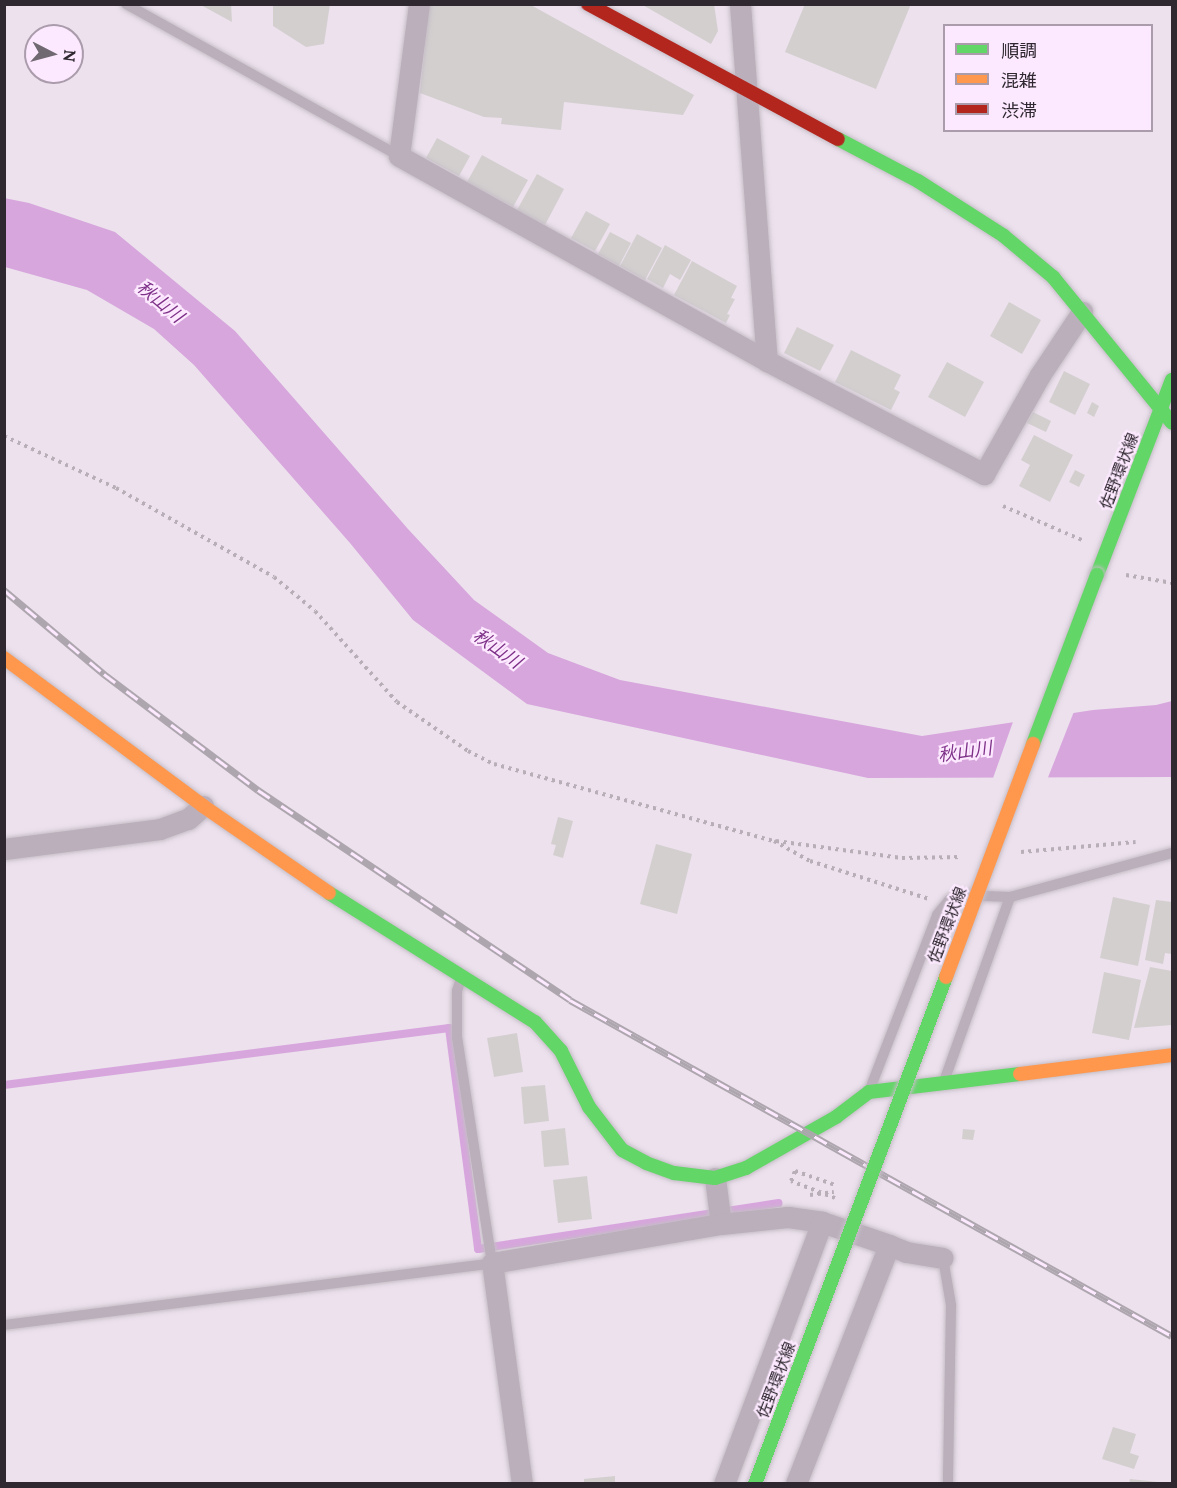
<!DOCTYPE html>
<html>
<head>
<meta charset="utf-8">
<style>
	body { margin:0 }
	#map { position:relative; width:1177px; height:1488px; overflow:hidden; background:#ece1ed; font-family:Lora,"Noto Sans JP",serif }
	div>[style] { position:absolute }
	.water>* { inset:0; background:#d7a6dd }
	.pier>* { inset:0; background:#ece1ed }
	.stream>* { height:8px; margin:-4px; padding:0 4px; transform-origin:4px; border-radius:4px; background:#d7a6dd }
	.building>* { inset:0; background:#d3cfcf }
	.path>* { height:4px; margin-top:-2px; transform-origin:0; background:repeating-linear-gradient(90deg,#b7aeb8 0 3px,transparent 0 7.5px) }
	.roads { filter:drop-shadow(0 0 2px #c5bdc6) drop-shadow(0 0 2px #c5bdc6) }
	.lane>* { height:10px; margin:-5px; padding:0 5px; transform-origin:5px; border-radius:5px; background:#baafbb }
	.street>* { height:21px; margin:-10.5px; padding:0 10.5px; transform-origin:10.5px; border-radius:10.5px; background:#baafbb }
	.fast>* { height:14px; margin:-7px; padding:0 7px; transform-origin:7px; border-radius:7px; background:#63d668 }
	.slow>* { height:14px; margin:-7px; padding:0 7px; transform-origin:7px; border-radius:7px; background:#ff974d }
	.jam>* { height:14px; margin:-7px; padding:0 7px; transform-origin:7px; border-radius:7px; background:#b3261e }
	.rail>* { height:7px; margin-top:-3.5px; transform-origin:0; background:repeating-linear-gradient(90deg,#fde9ff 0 14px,#aea6af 0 28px); box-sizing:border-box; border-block:2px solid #aea6af }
	.path-bridge>* { height:4px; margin-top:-2px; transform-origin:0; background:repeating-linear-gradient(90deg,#b7aeb8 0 3px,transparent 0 7.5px) }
	.bridges { filter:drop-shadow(0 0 2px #c5bdc6) drop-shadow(0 0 2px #c5bdc6) }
	.fast-bridge>* { height:14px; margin:-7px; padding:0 7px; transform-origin:7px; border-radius:7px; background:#63d668 }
	.slow-bridge>* { height:14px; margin:-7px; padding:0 7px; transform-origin:7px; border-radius:7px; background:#ff974d }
	span { translate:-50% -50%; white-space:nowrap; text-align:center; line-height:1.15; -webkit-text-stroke:4.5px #fde9ff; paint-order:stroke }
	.street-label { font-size:16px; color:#2f2830 }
	.water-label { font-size:18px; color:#7e3188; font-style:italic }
	.frame { position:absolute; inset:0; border:6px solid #2f2830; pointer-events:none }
	.legend { position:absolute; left:943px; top:24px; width:210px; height:108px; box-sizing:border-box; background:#fde9ff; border:2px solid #ab9cac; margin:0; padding:8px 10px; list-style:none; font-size:18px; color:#2f2830 }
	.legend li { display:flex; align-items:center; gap:12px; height:30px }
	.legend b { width:30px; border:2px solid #ab9cac }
	.north { position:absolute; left:24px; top:24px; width:60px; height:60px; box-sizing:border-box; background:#fde9ff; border:2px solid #ab9cac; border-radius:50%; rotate:96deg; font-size:16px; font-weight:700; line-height:24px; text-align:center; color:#2f2830 }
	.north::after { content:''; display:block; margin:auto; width:21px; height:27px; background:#716972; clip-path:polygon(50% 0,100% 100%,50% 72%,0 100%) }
</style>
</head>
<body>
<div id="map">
	<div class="water">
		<i style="clip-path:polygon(4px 198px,29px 203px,115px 232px,235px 331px,408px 529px,474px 600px,548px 653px,620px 680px,922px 736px,1093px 710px,1156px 705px,1172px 701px,1172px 777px,868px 778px,527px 704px,413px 620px,350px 543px,194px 365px,154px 329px,87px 290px,5px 267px)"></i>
	</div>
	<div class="pier">
		<i style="clip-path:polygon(1075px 709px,1047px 780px,992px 781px,1014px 719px)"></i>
	</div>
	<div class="stream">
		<i style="left:4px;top:1085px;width:449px;rotate:-7.3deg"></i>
		<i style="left:449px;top:1028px;width:223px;rotate:82.5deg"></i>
		<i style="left:478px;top:1249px;width:304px;rotate:-8.7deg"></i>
	</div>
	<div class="building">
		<i style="clip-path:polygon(199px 4px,231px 4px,232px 22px)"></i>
		<i style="clip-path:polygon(273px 4px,330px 4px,324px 44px,306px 47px,273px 26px)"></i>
		<i style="clip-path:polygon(429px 4px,529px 4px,694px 95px,683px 115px,564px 102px,561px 130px,501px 124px,502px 118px,484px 117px,420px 93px)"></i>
		<i style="clip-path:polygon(641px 4px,714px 4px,718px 31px,711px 44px)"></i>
		<i style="clip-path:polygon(805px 4px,911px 4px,876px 89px,785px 52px)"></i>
		<i style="clip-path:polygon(437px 138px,470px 156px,459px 176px,426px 158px)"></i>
		<i style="clip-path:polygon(482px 155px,528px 180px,513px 207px,467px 182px)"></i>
		<i style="clip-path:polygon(537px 174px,564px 189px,545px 225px,517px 210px)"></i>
		<i style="clip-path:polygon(586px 211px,610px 224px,595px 251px,571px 238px)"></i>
		<i style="clip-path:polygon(610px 232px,631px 243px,619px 266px,598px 254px)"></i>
		<i style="clip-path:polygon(637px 234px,662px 248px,645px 280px,620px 266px)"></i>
		<i style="clip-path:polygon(665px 245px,691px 260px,680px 280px,670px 274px,663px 288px,647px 279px)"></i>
		<i style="clip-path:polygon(692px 261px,737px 286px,731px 298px,735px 299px,727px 314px,730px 315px,726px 323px,674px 295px)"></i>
		<i style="clip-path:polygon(1009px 302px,1041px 320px,1022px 354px,990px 336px)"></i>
		<i style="clip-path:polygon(797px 327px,834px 345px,820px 371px,784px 353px)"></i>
		<i style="clip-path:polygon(851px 350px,901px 375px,894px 389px,900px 392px,891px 410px,835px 382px)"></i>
		<i style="clip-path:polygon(947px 362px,984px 382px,965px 417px,928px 397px)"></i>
		<i style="clip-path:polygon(1064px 371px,1090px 384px,1075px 415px,1049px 402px)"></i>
		<i style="clip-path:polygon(1092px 402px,1099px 406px,1094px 417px,1087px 413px)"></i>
		<i style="clip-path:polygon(1033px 412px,1051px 421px,1046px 432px,1027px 423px)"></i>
		<i style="clip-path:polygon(1034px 435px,1073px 455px,1050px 502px,1019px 486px,1030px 465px,1021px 460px)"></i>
		<i style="clip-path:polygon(1075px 470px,1085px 475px,1079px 487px,1069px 482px)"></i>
		<i style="clip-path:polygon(558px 817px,573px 821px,563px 858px,553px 855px,556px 845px,551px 844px)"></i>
		<i style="clip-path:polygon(656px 844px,692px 854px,677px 914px,640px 904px)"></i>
		<i style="clip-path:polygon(1113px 897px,1150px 905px,1138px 966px,1100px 958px)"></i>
		<i style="clip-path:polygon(1156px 900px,1172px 902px,1172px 954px,1165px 953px,1163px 964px,1145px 960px)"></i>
		<i style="clip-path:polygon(1150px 967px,1172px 971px,1172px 1025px,1134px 1028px)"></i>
		<i style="clip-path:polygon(1104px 972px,1141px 980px,1129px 1040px,1092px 1033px)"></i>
		<i style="clip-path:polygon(517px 1033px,523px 1072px,494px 1077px,487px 1038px)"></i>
		<i style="clip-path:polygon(545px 1085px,549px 1121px,524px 1124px,521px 1087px)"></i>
		<i style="clip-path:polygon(565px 1128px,569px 1165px,544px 1167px,541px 1131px)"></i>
		<i style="clip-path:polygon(963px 1129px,975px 1130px,973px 1140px,962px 1139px)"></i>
		<i style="clip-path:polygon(587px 1176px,592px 1219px,558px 1223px,553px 1180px)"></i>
		<i style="clip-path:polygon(1113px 1427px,1136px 1434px,1130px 1453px,1139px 1456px,1134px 1469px,1102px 1459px)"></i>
		<i style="clip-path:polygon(615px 1476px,615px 1484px,584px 1484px,584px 1479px)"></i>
		<i style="clip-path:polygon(1130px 1479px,1158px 1482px,1158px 1484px,1129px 1484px)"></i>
	</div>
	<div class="path">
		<i style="left:4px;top:436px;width:123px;rotate:24.9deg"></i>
		<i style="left:116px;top:488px;width:181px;rotate:29.4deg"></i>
		<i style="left:274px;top:577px;width:53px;rotate:39.7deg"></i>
		<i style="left:315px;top:611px;width:122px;rotate:48deg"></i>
		<i style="left:397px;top:702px;width:86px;rotate:34.6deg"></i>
		<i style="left:468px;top:751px;width:29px;rotate:27deg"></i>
		<i style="left:494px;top:764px;width:290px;rotate:15.4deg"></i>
		<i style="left:774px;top:841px;width:41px;rotate:29.1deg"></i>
		<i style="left:810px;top:861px;width:125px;rotate:17.7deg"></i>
		<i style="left:1003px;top:506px;width:86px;rotate:23.3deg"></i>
		<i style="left:1126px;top:575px;width:47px;rotate:9.9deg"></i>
		<i style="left:776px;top:841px;width:127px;rotate:7.7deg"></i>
		<i style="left:902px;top:858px;width:60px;rotate:-1deg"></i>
		<i style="left:1021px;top:852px;width:115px;rotate:-5deg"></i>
		<i style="left:810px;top:1195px;width:24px;rotate:-7deg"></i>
	</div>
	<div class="roads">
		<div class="lane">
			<i style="left:126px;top:4px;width:312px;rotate:29.1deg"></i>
			<i style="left:1010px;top:897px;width:168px;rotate:-15.2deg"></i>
			<i style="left:870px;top:1089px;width:186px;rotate:-68.9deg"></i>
			<i style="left:937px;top:915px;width:19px;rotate:-51deg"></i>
			<i style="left:949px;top:900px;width:11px;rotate:-27deg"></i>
			<i style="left:959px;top:895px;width:51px;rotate:2.2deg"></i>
			<i style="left:1010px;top:897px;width:193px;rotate:109.7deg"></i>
			<i style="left:943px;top:1258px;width:48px;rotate:80.3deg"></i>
			<i style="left:951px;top:1305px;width:179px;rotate:91deg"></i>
			<i style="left:4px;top:1325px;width:492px;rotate:-7.2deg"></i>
			<i style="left:492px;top:1263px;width:228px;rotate:-98.8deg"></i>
			<i style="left:457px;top:1038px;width:47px;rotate:-90deg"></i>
			<i style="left:457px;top:991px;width:13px;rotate:-72deg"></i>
		</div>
		<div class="street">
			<i style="left:419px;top:4px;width:153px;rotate:97.5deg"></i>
			<i style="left:399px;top:156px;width:421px;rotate:29.1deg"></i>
			<i style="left:767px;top:361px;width:245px;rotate:27.5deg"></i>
			<i style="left:984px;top:474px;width:114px;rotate:-60.5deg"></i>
			<i style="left:1040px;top:375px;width:76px;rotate:-56.3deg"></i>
			<i style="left:740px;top:4px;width:358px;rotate:85.7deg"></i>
			<i style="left:4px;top:849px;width:157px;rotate:-7.3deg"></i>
			<i style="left:160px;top:829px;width:30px;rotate:-20deg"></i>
			<i style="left:188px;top:819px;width:20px;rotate:-41deg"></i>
			<i style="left:715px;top:1178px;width:46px;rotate:82.6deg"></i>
			<i style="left:889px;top:1245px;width:18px;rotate:22deg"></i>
			<i style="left:906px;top:1252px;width:37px;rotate:9deg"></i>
			<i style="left:522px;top:1484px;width:223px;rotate:-97.7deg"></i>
			<i style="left:492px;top:1263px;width:232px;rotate:-9.7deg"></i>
			<i style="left:721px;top:1224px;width:67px;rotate:-6deg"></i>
			<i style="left:788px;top:1217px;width:34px;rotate:8deg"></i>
			<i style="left:822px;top:1222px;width:71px;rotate:18.9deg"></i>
			<i style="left:889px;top:1245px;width:256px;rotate:111.3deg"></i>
			<i style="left:724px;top:1484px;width:280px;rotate:-69.5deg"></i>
		</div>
		<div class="fast">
			<i style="left:838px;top:139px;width:90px;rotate:27.7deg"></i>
			<i style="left:918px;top:181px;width:102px;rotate:32.6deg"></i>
			<i style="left:1004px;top:236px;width:64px;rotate:39.9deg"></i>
			<i style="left:1053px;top:277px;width:188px;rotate:50.8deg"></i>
			<i style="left:1097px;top:575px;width:209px;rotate:-69deg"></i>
			<i style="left:329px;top:893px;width:243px;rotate:32.1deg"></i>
			<i style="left:535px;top:1022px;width:39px;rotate:48deg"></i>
			<i style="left:561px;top:1051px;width:63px;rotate:63.4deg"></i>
			<i style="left:589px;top:1107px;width:54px;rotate:52.5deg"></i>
			<i style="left:622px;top:1150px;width:27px;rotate:28deg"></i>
			<i style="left:646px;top:1163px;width:30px;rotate:20deg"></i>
			<i style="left:674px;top:1173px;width:41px;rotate:7deg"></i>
			<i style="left:715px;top:1178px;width:33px;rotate:-18deg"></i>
			<i style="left:746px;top:1168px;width:103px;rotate:-29.5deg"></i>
			<i style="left:836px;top:1117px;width:41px;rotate:-37.1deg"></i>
			<i style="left:869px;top:1092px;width:152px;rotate:-6.8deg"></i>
		</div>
		<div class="slow">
			<i style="left:4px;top:658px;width:248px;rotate:36.6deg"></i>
			<i style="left:203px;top:806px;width:153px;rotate:34.6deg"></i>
			<i style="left:1020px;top:1074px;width:153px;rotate:-7.1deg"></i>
		</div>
		<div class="jam">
			<i style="left:588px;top:4px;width:284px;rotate:28.4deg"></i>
		</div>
	</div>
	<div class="rail">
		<i style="left:4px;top:590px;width:131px;rotate:40deg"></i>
		<i style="left:104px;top:674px;width:193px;rotate:37deg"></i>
		<i style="left:258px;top:790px;width:376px;rotate:33.9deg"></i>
		<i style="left:570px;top:1000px;width:689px;rotate:29.17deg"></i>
	</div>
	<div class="path-bridge">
		<i style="left:835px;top:1198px;width:47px;rotate:-158.9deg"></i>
		<i style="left:791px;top:1181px;width:11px;rotate:-68deg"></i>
		<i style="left:795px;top:1171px;width:42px;rotate:19.3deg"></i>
	</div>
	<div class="bridges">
		<div class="fast-bridge">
			<i style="left:1033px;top:744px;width:181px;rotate:-69.3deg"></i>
			<i style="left:755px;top:1484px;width:542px;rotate:-69.36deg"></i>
		</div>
		<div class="slow-bridge">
			<i style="left:946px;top:977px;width:249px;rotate:-69.5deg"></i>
		</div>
	</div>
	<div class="street-label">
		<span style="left:1119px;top:471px;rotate:-69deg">佐野環状線</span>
		<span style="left:947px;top:925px;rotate:-69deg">佐野環状線</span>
		<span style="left:776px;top:1380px;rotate:-69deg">佐野環状線</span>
	</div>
	<div class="water-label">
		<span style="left:160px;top:302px;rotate:40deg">秋山川</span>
		<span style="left:497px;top:649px;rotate:35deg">秋山川</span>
		<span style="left:965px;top:752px;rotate:-8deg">秋山川</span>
	</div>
	<div class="frame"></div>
	<ul class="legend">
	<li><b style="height:8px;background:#63d668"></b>順調</li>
	<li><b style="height:8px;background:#ff974d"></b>混雑</li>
	<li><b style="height:8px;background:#b3261e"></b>渋滞</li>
	</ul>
	<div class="north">N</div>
</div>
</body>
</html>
